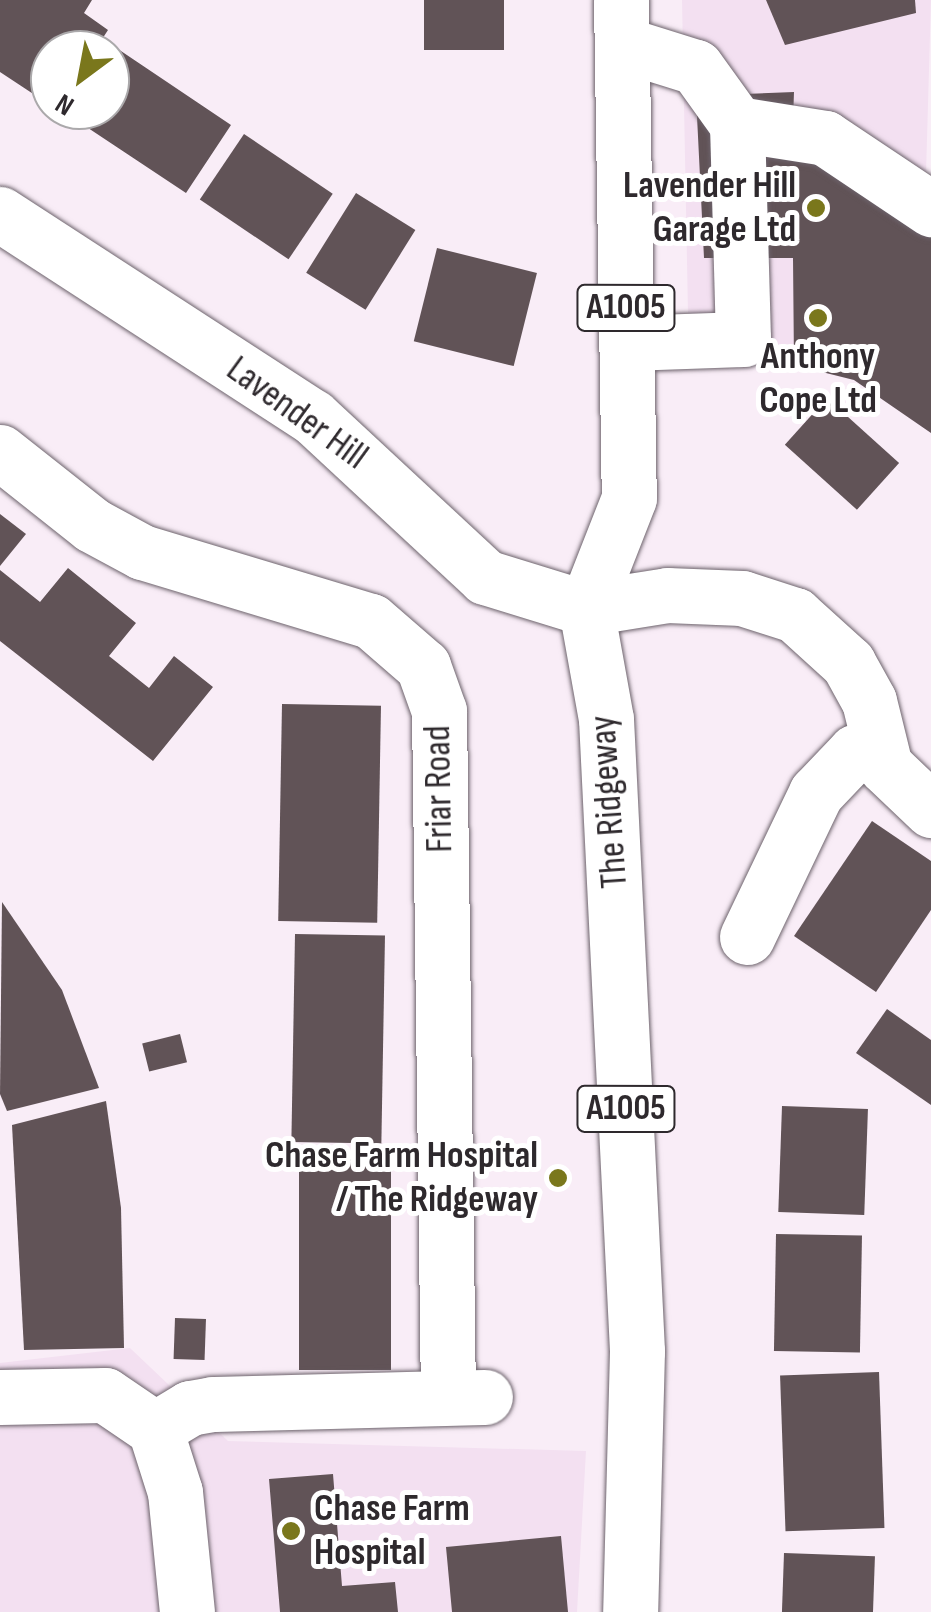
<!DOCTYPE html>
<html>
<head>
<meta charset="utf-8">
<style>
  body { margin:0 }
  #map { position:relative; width:931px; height:1612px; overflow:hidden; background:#f9edf7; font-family:"Sofia Sans Condensed",sans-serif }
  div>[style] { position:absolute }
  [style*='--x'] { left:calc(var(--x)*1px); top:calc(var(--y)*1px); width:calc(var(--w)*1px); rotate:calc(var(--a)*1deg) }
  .built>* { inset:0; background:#f3e0f1 }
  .building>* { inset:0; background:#615357; transform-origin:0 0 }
  .roads { filter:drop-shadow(0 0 2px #6d636c) drop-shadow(0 0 2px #6d636c) }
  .minor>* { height:55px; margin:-27.5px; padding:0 27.5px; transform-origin:27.5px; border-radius:27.5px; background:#fff }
  .major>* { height:55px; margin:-27.5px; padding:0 27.5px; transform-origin:27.5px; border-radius:27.5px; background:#fff }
  .dots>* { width:28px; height:28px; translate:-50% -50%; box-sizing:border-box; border:5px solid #fff; border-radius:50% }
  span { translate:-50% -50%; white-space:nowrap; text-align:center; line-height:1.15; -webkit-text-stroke:10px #fff; paint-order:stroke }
  .shield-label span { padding:2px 8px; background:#fff; border:2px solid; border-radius:8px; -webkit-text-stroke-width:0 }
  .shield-label { font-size:35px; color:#2e292d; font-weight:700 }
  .poi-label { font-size:38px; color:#2e292d; font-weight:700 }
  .right { translate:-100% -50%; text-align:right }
  .left { translate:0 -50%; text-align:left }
  .street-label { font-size:38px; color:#2e292d }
  .north { position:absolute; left:30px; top:30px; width:100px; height:100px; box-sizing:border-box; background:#fff; border:2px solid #aba9ab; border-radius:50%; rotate:212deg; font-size:28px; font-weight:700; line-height:40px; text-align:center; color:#2e292d }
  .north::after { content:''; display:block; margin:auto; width:35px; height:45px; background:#7a771c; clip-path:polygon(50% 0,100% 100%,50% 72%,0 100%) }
</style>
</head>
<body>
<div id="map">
  <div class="built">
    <i style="clip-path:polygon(682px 0,931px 0,926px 174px,931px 433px,854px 380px,794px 365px,689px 366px)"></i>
    <i style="clip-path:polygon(130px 1348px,228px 1441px,586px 1451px,577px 1612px,0 1612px,0 1363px)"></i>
  </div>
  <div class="building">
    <i style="clip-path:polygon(0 0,92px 0,84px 13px,108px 30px,95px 50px,50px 50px,50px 105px,0 72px)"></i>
    <i style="left:424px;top:0;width:80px;height:50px"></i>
    <i style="clip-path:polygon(766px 0,915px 0,916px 13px,785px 45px)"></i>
    <i style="clip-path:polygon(112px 45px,231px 125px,186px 193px,67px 114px,110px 110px)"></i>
    <i style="clip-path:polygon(794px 92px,792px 149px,931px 221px,931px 433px,854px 380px,794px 365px,793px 258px,704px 258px,696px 96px)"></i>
    <i style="left:244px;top:134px;width:107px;height:79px;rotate:34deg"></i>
    <i style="left:356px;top:193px;width:70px;height:94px;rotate:32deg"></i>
    <i style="left:437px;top:248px;width:103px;height:96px;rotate:14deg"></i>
    <i style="left:827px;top:398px;width:97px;height:63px;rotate:42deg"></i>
    <i style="clip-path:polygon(0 514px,26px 534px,0 566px)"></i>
    <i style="clip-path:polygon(68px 568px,136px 623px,109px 656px,149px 688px,174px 656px,213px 687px,153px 761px,0 641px,0 570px,40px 602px)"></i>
    <i style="left:282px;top:704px;width:99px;height:217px;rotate:1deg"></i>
    <i style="clip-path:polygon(872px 821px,931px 861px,931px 910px,876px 992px,794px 936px)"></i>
    <i style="clip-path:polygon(2px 902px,62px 990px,99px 1088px,7px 1111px,0 1094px)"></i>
    <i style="left:295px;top:934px;width:90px;height:208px;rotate:1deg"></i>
    <i style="clip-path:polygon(887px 1009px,931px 1040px,931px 1105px,856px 1053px)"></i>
    <i style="left:180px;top:1034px;width:29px;height:39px;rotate:76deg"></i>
    <i style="clip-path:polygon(106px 1101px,121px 1208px,124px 1348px,24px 1350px,12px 1125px)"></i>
    <i style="left:782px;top:1106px;width:86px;height:106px;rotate:2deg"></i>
    <i style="left:299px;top:1155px;width:92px;height:215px"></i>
    <i style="left:776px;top:1234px;width:86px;height:117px;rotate:1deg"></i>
    <i style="left:175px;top:1318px;width:31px;height:41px;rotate:2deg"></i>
    <i style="left:879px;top:1372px;width:156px;height:99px;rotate:88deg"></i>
    <i style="clip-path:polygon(333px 1474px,342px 1586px,395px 1582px,398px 1612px,280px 1612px,269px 1479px)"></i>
    <i style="clip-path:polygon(561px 1536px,568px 1612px,452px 1612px,446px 1547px)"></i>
    <i style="left:784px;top:1553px;width:91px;height:59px;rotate:2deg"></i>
  </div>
  <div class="roads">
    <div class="minor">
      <i style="--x:622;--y:44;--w:77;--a:17.3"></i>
      <i style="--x:696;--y:67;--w:70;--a:54.3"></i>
      <i style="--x:737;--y:124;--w:215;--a:88.4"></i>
      <i style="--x:743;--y:339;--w:116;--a:178"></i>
      <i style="--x:737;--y:124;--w:89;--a:9"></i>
      <i style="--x:825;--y:138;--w:128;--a:33.8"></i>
      <i style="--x:0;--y:214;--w:373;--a:33"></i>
      <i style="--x:313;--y:417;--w:235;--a:42.9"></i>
      <i style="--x:485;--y:577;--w:106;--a:17.1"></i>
      <i style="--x:586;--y:608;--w:82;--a:-9.1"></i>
      <i style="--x:667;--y:595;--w:75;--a:2.3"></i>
      <i style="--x:742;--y:598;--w:56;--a:17.8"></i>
      <i style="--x:795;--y:615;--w:72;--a:42.2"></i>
      <i style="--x:848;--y:663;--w:43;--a:61.1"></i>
      <i style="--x:869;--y:701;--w:67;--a:76.2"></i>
      <i style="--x:885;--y:766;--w:64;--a:43.7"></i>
      <i style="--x:0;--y:452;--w:117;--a:38.4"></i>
      <i style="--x:92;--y:525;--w:57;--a:28.4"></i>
      <i style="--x:142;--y:552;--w:239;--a:16.8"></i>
      <i style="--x:371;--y:621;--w:69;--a:40.9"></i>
      <i style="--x:423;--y:666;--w:48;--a:70.4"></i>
      <i style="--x:439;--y:711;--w:686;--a:89.25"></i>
      <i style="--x:747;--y:937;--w:160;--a:-64.4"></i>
      <i style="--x:816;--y:793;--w:57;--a:-46.4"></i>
      <i style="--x:855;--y:752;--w:25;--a:-11"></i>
      <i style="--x:0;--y:1397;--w:105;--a:-1.1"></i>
      <i style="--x:105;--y:1395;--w:60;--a:34.2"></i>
      <i style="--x:155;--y:1429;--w:66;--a:72.4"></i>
      <i style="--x:175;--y:1492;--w:121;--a:84.3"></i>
      <i style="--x:155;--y:1429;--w:41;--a:-31"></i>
      <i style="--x:190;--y:1408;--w:23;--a:-10"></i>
      <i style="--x:213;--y:1404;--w:272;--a:-1.5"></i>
    </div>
    <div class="major">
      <i style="--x:621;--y:0;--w:498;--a:89.1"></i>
      <i style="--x:629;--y:498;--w:118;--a:111.4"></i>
      <i style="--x:586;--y:608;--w:113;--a:79.8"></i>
      <i style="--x:606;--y:719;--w:633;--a:87.19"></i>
      <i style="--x:637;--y:1351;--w:261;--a:91.5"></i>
    </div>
  </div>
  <div class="dots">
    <i style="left:816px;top:208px;background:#7a771c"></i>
    <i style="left:818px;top:318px;background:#7a771c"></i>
    <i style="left:558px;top:1178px;background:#7a771c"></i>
    <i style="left:291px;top:1531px;background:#7a771c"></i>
  </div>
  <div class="shield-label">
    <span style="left:626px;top:308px">A1005</span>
    <span style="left:626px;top:1109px">A1005</span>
  </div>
  <div class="poi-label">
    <span class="right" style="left:796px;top:208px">Lavender Hill<br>Garage Ltd</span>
    <span style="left:818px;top:379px">Anthony<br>Cope Ltd</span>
    <span class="right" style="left:538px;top:1178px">Chase Farm Hospital<br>/ The Ridgeway</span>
    <span class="left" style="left:314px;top:1531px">Chase Farm<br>Hospital</span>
  </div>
  <div class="street-label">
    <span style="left:297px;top:413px;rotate:36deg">Lavender Hill</span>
    <span style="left:439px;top:789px;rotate:-91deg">Friar Road</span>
    <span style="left:609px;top:802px;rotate:-94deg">The Ridgeway</span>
  </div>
  <div class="north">N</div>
</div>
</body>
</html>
